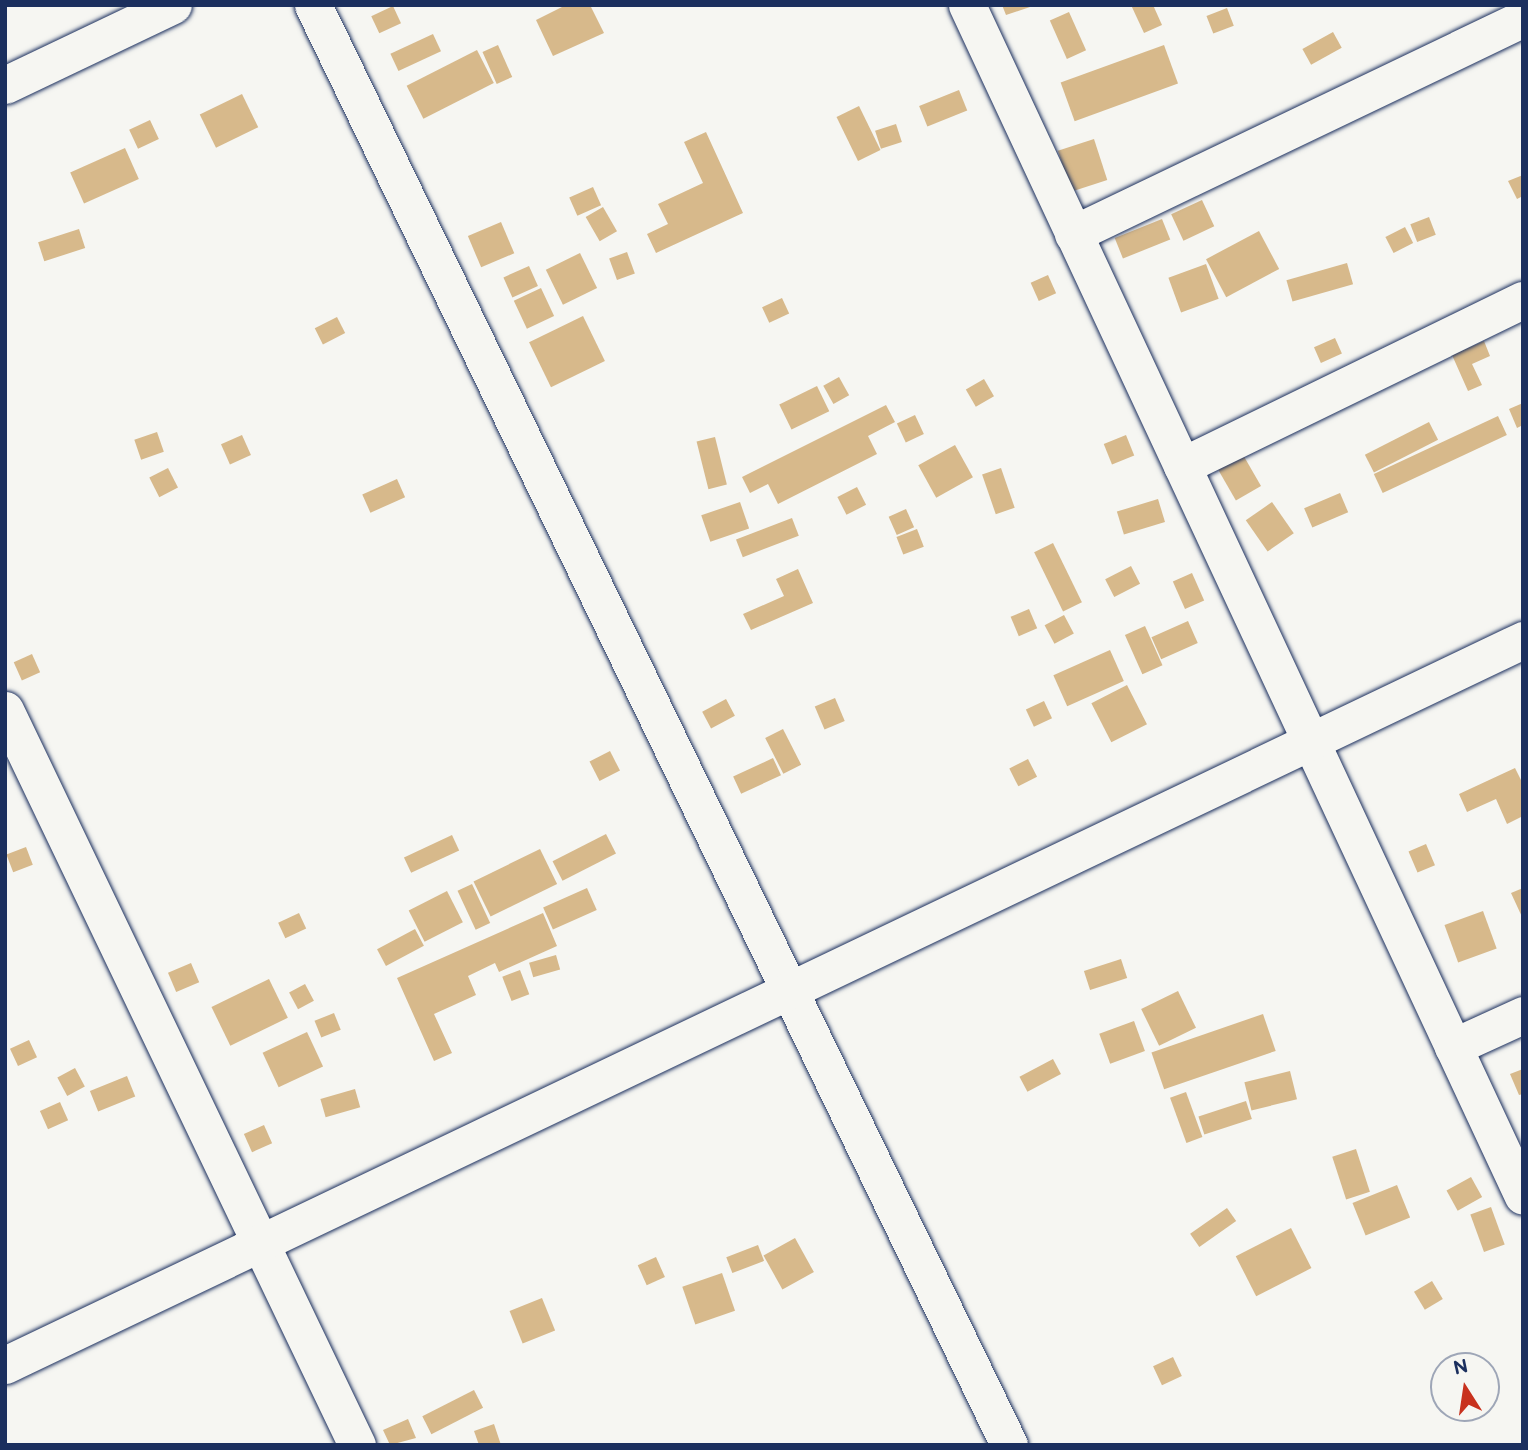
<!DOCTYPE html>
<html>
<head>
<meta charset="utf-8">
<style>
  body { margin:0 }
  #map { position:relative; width:1528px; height:1450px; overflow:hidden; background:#f6f6f2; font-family:"Balsamiq Sans",sans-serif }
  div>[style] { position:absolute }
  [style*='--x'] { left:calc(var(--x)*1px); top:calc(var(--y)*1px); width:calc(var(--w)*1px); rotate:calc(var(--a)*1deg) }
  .building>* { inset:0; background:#d7b98b; transform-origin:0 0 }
  .roads { filter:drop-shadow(0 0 2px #1b2f5e) drop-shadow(0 0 2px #1b2f5e) }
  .minor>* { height:37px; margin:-18.5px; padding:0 18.5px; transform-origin:18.5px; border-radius:18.5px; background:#f6f6f2 }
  span { translate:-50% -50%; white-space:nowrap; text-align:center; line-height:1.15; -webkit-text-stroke:6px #f6f6f2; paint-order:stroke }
  .frame { position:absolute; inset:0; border:7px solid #1b2f5e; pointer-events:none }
  .north { position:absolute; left:1430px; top:1352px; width:70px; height:70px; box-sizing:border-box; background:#f6f6f2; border:2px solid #9ea6b7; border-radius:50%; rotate:348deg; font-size:19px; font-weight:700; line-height:28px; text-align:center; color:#1b2f5e }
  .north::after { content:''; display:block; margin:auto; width:24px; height:32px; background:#c8321e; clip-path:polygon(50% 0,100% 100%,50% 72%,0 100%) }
</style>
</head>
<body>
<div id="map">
  <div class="building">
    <i style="clip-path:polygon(566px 5px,590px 5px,604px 33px,553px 56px,536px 20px)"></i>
    <i style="clip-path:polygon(1002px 5px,1033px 5px,1033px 6px,1006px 15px)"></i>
    <i style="clip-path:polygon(1131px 5px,1153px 5px,1162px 25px,1144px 33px)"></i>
    <i style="left:393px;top:6px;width:19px;height:24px;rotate:65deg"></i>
    <i style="left:1227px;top:8px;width:19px;height:22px;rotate:69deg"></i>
    <i style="left:1069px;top:12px;width:42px;height:21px;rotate:66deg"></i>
    <i style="left:1333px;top:32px;width:18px;height:35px;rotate:61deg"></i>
    <i style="left:433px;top:34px;width:19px;height:47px;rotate:65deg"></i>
    <i style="left:498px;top:45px;width:35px;height:17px;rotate:66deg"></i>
    <i style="left:1164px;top:45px;width:41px;height:110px;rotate:70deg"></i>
    <i style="left:477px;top:50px;width:37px;height:79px;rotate:63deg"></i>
    <i style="left:959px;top:90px;width:22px;height:43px;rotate:68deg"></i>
    <i style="left:242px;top:94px;width:37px;height:47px;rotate:64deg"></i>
    <i style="left:859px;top:106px;width:49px;height:25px;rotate:64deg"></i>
    <i style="left:150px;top:120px;width:21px;height:23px;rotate:65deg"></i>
    <i style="left:896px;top:124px;width:19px;height:22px;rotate:72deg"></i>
    <i style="clip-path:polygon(706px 132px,743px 213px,656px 253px,647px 234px,668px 224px,658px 204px,703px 183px,684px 142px)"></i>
    <i style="left:1094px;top:139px;width:43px;height:38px;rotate:72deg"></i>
    <i style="left:125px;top:148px;width:34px;height:60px;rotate:66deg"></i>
    <i style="clip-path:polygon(1523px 175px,1523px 196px,1517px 199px,1508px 181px)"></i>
    <i style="left:593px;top:187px;width:20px;height:26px;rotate:66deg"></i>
    <i style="left:1202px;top:200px;width:29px;height:34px;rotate:65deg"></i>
    <i style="left:603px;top:207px;width:28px;height:20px;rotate:60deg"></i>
    <i style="left:1429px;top:217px;width:19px;height:20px;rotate:69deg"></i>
    <i style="left:1162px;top:219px;width:22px;height:51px;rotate:68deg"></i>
    <i style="left:501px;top:222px;width:34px;height:36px;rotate:67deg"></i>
    <i style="left:1405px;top:227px;width:18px;height:22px;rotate:63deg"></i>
    <i style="left:79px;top:229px;width:20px;height:43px;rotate:72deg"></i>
    <i style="left:1259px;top:231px;width:43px;height:60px;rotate:62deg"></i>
    <i style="left:627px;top:252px;width:23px;height:19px;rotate:70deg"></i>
    <i style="left:580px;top:253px;width:39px;height:38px;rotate:64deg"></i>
    <i style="left:1347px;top:263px;width:22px;height:63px;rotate:74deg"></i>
    <i style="left:1206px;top:264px;width:37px;height:40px;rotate:70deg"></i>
    <i style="left:529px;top:266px;width:22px;height:28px;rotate:66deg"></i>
    <i style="left:1048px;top:275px;width:20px;height:19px;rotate:66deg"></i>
    <i style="left:541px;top:288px;width:31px;height:30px;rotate:65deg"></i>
    <i style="left:782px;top:298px;width:17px;height:22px;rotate:65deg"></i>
    <i style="left:583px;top:316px;width:50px;height:60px;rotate:64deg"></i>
    <i style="left:337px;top:317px;width:18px;height:25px;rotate:63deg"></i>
    <i style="left:1335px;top:338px;width:17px;height:23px;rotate:66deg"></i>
    <i style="clip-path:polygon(1484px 341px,1490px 356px,1472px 364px,1482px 385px,1468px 391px,1452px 355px)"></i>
    <i style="left:839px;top:377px;width:21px;height:18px;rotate:61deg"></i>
    <i style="left:984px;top:379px;width:20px;height:21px;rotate:60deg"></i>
    <i style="left:817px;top:386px;width:28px;height:42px;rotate:64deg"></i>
    <i style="clip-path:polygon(1523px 403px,1523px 425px,1517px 428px,1509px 409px)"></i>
    <i style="clip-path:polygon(886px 405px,895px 422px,868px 436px,877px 454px,778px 504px,768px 484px,750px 493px,742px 477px)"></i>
    <i style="left:915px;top:415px;width:21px;height:20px;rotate:65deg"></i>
    <i style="left:1498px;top:416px;width:21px;height:137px;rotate:65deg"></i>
    <i style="left:1429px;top:422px;width:20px;height:72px;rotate:63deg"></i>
    <i style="left:157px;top:432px;width:21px;height:24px;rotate:71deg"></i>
    <i style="left:242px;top:435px;width:22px;height:23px;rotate:66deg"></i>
    <i style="left:1126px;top:435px;width:22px;height:24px;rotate:68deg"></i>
    <i style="left:715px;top:437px;width:49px;height:19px;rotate:76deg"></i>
    <i style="left:955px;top:445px;width:37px;height:42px;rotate:61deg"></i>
    <i style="left:1242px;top:453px;width:38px;height:29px;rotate:60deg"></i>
    <i style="left:168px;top:468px;width:22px;height:21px;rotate:63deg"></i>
    <i style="left:1001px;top:468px;width:42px;height:20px;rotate:71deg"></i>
    <i style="left:397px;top:479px;width:20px;height:38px;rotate:66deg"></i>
    <i style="left:857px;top:487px;width:20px;height:22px;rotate:63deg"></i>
    <i style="left:1340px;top:493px;width:21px;height:39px;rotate:67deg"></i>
    <i style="left:1158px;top:499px;width:24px;height:43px;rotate:73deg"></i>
    <i style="left:740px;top:502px;width:28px;height:41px;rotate:71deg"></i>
    <i style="left:1272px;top:502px;width:38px;height:32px;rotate:55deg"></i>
    <i style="left:906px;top:509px;width:20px;height:19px;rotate:66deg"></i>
    <i style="left:792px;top:518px;width:19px;height:60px;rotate:69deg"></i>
    <i style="left:917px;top:529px;width:19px;height:22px;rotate:69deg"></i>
    <i style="left:1053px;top:543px;width:66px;height:21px;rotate:64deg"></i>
    <i style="left:1131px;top:566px;width:20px;height:29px;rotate:63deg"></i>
    <i style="clip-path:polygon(798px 569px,813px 603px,751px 630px,743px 614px,784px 596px,776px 579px)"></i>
    <i style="left:1192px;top:573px;width:30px;height:21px;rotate:66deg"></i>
    <i style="left:1029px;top:609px;width:21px;height:20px;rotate:67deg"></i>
    <i style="left:1064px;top:615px;width:21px;height:22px;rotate:62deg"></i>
    <i style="left:1188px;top:621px;width:24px;height:40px;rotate:66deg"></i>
    <i style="left:1145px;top:626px;width:43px;height:22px;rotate:66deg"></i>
    <i style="left:1110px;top:650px;width:34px;height:62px;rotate:66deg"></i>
    <i style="left:32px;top:654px;width:20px;height:20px;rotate:66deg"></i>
    <i style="left:1127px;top:685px;width:44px;height:40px;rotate:63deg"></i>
    <i style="left:835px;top:698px;width:25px;height:22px;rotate:67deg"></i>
    <i style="left:726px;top:699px;width:19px;height:27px;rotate:62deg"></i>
    <i style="left:1044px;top:701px;width:19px;height:20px;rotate:65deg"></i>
    <i style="left:783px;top:729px;width:40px;height:20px;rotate:63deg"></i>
    <i style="left:610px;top:751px;width:22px;height:23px;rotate:63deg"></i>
    <i style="left:773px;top:758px;width:19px;height:44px;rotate:65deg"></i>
    <i style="left:1028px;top:759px;width:20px;height:21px;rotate:63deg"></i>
    <i style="clip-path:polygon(1515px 768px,1523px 784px,1523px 816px,1507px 824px,1496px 799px,1467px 812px,1459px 794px)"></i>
    <i style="left:606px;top:834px;width:22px;height:60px;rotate:63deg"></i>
    <i style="left:452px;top:835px;width:17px;height:53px;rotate:65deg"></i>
    <i style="left:1426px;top:844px;width:23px;height:19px;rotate:67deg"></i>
    <i style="left:26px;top:847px;width:19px;height:21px;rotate:69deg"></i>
    <i style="left:540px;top:849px;width:39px;height:74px;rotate:64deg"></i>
    <i style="left:472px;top:884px;width:43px;height:16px;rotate:65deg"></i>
    <i style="left:587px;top:888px;width:24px;height:48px;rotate:66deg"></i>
    <i style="clip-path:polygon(1523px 888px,1523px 919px,1511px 893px)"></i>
    <i style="left:447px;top:891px;width:35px;height:43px;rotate:63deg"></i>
    <i style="left:1483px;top:911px;width:40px;height:41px;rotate:70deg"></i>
    <i style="left:299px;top:913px;width:17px;height:23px;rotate:65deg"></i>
    <i style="clip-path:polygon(543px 913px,557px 946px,499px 972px,495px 963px,468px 976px,476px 995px,434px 1014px,452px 1053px,434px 1061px,397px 978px)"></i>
    <i style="left:415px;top:929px;width:19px;height:43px;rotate:62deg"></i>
    <i style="left:556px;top:955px;width:15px;height:28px;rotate:74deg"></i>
    <i style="left:1121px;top:959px;width:20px;height:39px;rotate:72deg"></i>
    <i style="left:191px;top:963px;width:21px;height:25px;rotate:67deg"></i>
    <i style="left:520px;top:970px;width:26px;height:19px;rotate:69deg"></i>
    <i style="left:269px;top:979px;width:43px;height:64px;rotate:64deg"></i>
    <i style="left:305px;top:984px;width:19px;height:18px;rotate:62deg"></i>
    <i style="left:1178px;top:991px;width:41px;height:41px;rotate:64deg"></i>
    <i style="left:334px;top:1013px;width:18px;height:21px;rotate:68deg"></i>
    <i style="left:1263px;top:1014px;width:39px;height:118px;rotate:71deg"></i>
    <i style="left:1134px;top:1021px;width:32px;height:37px;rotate:70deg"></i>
    <i style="left:307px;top:1032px;width:38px;height:49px;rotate:65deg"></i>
    <i style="left:29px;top:1040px;width:19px;height:21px;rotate:65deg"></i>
    <i style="left:1053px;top:1059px;width:17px;height:38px;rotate:62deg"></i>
    <i style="left:75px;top:1068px;width:21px;height:20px;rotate:62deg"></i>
    <i style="clip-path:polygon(1523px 1069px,1523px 1094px,1519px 1095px,1510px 1074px)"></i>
    <i style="left:1290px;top:1071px;width:29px;height:47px;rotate:76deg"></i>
    <i style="left:127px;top:1076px;width:22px;height:40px;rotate:68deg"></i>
    <i style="left:355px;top:1089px;width:19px;height:36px;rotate:74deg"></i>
    <i style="left:1186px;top:1092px;width:48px;height:17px;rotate:70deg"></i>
    <i style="left:1246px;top:1101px;width:19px;height:50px;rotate:72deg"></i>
    <i style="left:60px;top:1102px;width:20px;height:22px;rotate:66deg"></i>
    <i style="left:264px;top:1125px;width:20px;height:22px;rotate:66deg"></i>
    <i style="left:1356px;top:1149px;width:45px;height:25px;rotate:72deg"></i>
    <i style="left:1471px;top:1177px;width:23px;height:28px;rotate:61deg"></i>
    <i style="left:1397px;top:1185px;width:35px;height:48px;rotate:68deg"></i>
    <i style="left:1491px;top:1207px;width:40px;height:22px;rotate:70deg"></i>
    <i style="left:1227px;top:1208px;width:16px;height:45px;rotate:55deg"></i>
    <i style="left:1291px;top:1228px;width:45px;height:62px;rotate:63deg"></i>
    <i style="left:795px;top:1238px;width:39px;height:36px;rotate:61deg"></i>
    <i style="left:758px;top:1245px;width:17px;height:34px;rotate:69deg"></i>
    <i style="left:656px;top:1257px;width:22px;height:20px;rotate:66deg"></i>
    <i style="left:722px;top:1273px;width:40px;height:42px;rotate:71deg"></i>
    <i style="left:1432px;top:1281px;width:21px;height:21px;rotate:59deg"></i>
    <i style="left:542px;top:1298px;width:35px;height:35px;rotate:68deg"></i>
    <i style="left:1173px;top:1357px;width:21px;height:22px;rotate:65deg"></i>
    <i style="left:474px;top:1390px;width:20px;height:58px;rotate:63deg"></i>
    <i style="clip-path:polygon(408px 1419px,416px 1438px,390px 1445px,383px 1430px)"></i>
    <i style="clip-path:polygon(494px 1424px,501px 1445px,479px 1445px,474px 1431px)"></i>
  </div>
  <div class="roads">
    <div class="minor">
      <i style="--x:313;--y:5;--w:1599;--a:64.2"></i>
      <i style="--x:967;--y:5;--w:1314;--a:64.98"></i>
      <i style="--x:5;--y:85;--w:186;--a:-25.5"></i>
      <i style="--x:1073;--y:234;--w:499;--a:-25.6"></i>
      <i style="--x:1182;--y:466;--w:379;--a:-26"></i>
      <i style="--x:5;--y:710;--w:815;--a:64.41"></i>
      <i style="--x:1453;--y:1047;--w:77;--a:-24.6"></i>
      <i style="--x:5;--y:1365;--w:1682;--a:-25.53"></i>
    </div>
  </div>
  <div class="frame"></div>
  <div class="north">N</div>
</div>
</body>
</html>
